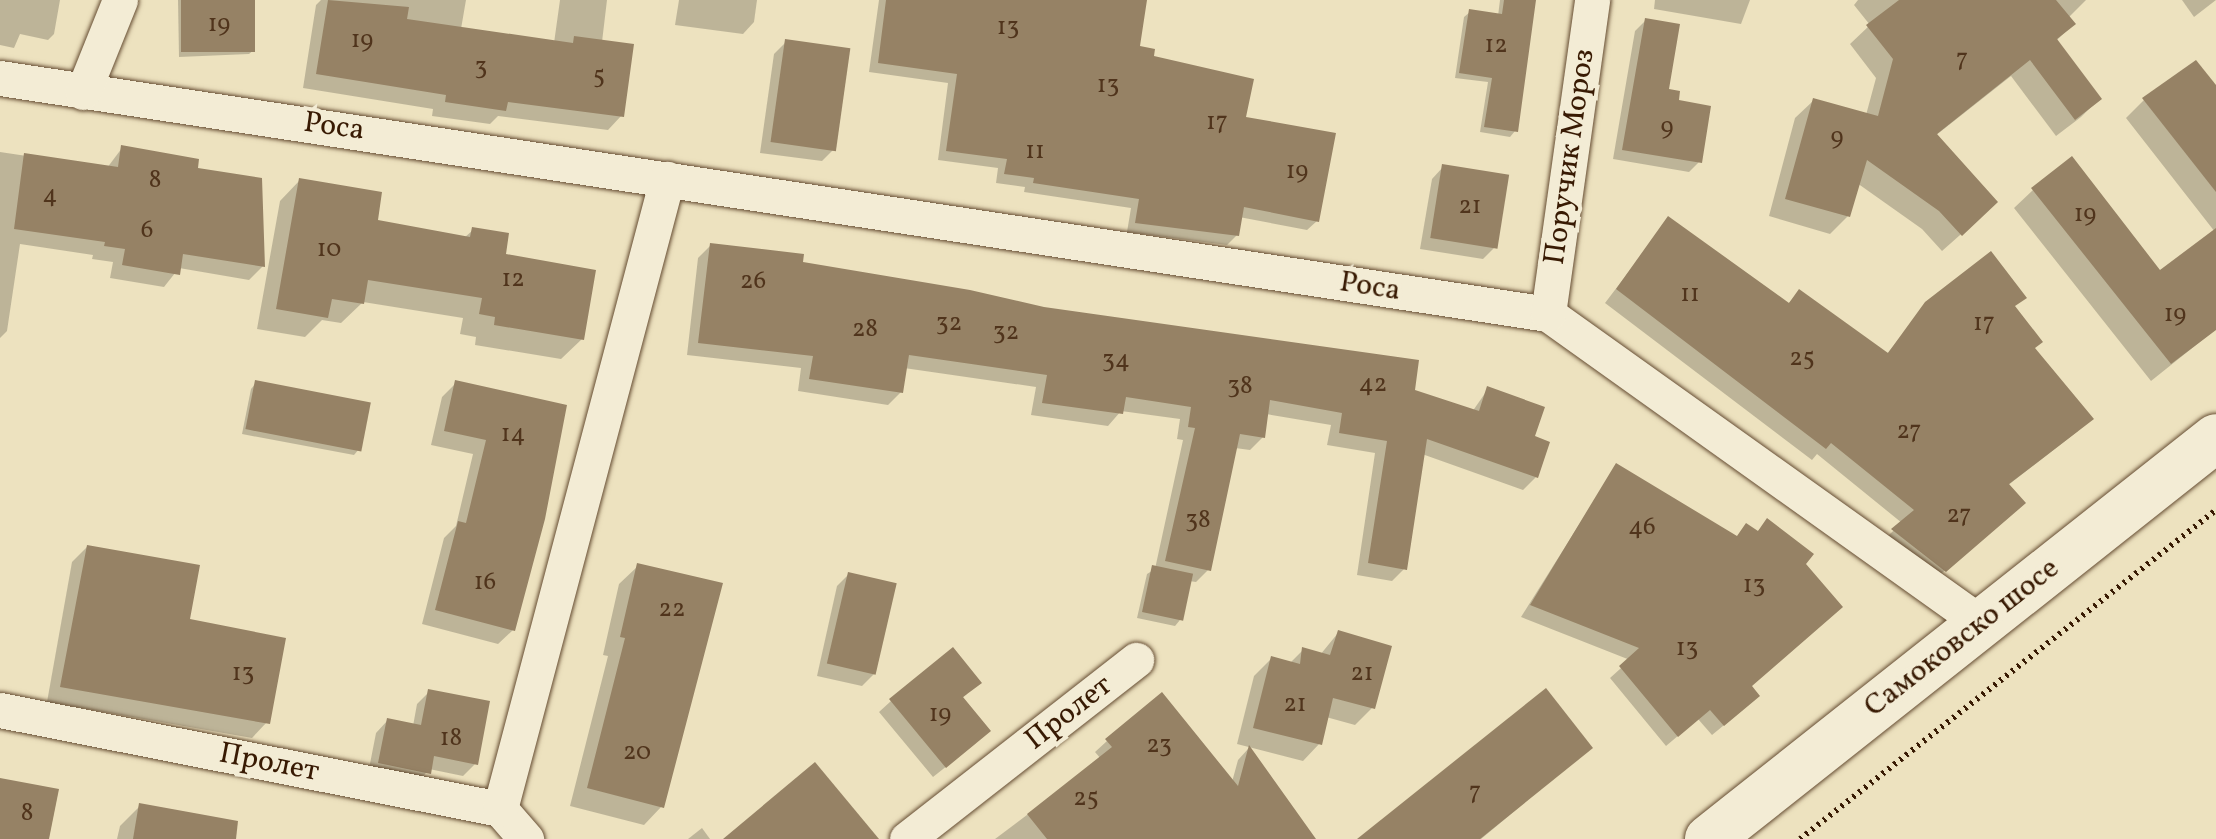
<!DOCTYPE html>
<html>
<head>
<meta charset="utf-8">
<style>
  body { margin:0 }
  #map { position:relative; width:2216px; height:839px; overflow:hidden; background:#ede2bf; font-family:Vollkorn,serif }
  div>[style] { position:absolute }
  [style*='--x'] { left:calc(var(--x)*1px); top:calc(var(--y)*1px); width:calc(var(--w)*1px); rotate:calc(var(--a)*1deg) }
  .shadow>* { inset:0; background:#0003 }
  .building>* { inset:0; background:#968265; transform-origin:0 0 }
  .path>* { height:6px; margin-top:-3px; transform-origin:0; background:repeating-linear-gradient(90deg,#381a03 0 2.5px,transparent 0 7.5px) }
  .roads { filter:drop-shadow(0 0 2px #654c32) drop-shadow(0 0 2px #654c32) }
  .street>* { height:35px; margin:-17.5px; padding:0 17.5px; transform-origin:17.5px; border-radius:17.5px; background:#f3ecd5 }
  .secondary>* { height:48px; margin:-24px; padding:0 24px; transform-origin:24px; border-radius:24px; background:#f3ecd5 }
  span { translate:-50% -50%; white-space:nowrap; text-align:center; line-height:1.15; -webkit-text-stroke:8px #f3ecd5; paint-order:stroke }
  .number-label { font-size:25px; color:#50341c }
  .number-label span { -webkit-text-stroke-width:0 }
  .street-label { font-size:30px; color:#381a03 }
</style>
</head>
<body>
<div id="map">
  <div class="shadow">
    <i style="clip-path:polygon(0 0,60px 0,54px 34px,48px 40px,20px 34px,14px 48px,0 45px)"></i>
    <i style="clip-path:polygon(253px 0,255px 49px,249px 54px,179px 57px,178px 0)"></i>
    <i style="clip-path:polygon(321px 0,466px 0,461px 29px,554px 43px,560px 0,607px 0,602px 42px,622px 115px,608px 130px,498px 116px,490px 124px,432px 116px,433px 109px,303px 88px,316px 5px)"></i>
    <i style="clip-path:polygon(679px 0,757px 0,754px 22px,743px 34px,675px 25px)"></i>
    <i style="clip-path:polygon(879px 0,1145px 0,1137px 48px,1243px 119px,1317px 221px,1307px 230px,1239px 217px,1237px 235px,1227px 245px,1127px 232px,1131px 208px,1024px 192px,1025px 187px,996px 183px,998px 168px,938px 160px,948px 83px,869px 72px)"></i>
    <i style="clip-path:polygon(1500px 0,1533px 0,1515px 131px,1510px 137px,1480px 132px,1488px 82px,1455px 78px,1464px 17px,1470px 12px,1498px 16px)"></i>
    <i style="clip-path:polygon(1655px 0,1750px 0,1741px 24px,1654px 9px)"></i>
    <i style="clip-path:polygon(1858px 0,2086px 0,2068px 18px,2073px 24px,2055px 42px,2099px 99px,2081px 117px,2056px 136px,2011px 76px,1935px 136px,1977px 220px,1942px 251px,1922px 229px,1857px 183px,1848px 216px,1830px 234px,1769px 216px,1795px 118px,1813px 101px,1866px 115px,1876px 78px,1850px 44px,1870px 25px,1854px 5px)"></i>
    <i style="clip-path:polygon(2182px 0,2216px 0,2194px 17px)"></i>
    <i style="clip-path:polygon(1645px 21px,1666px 92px,1676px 102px,1699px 162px,1689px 172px,1613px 159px,1635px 31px)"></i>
    <i style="clip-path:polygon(786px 42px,834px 149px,822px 161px,760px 153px,774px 54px)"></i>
    <i style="clip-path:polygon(2216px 88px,2216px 329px,2151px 381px,2014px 208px,2033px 190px,2160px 274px,2215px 232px,2126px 118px,2144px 100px)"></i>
    <i style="clip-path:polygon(122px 148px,195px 170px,263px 266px,249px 280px,179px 268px,164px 287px,110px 278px,113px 262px,92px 259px,93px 255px,20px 244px,7px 331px,0 338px,0 152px,107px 168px)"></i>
    <i style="clip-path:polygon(1443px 167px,1495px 247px,1483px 259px,1420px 249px,1432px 179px)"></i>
    <i style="clip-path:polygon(300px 180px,375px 222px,464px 238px,473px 230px,582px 339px,561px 359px,475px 345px,476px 337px,460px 334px,463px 318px,363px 302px,341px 323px,322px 320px,305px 337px,257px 329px,280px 201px)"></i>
    <i style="clip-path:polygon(1669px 219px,1787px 305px,1799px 292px,1886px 355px,1927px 304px,2013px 308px,2078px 431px,2007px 486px,2010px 516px,1931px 582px,1880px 543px,1902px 523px,1817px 454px,1812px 460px,1605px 303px)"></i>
    <i style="clip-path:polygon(711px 245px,1412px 392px,1472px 412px,1488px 389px,1532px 438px,1536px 477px,1523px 490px,1422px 454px,1405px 568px,1392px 581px,1357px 575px,1375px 453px,1327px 445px,1331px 425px,1266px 414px,1263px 437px,1250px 450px,1235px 448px,1209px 569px,1196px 582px,1189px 581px,1180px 620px,1175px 626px,1137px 618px,1147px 574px,1155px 569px,1183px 440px,1177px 439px,1180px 419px,1121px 411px,1108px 426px,1031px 415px,1036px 387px,904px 368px,901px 392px,888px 405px,798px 391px,801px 368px,687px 355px,698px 258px)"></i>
    <i style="clip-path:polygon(256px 383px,359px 449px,354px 455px,242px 434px,251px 389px)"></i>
    <i style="clip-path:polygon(456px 383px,542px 518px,513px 630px,498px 644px,422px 624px,444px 538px,456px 526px,473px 454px,431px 445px,442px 397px)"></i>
    <i style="clip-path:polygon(1616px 466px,1735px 538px,1756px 533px,1767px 522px,1746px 707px,1712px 735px,1698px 719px,1666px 746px,1610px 678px,1630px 660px,1521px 617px)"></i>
    <i style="clip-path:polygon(87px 547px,187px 621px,267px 722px,252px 738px,47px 702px,72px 562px)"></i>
    <i style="clip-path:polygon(638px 566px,662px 806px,644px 825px,570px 806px,608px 656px,603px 655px,619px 584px)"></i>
    <i style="clip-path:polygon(849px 574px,874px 674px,862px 686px,817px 676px,837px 586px)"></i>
    <i style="clip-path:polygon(1338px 633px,1372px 708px,1355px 725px,1326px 717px,1320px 743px,1303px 761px,1237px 744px,1254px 676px,1271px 659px,1289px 664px,1303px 650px,1320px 655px)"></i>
    <i style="clip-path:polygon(429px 692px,475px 764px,463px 776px,429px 769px,417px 784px,368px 774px,376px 733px,387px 721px,413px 726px,417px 704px)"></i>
    <i style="clip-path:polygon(967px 694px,961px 699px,976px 743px,933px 777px,879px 712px,891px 701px)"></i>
    <i style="clip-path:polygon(1107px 741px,1232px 782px,1238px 760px,1248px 749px,1259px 839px,995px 839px,1101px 759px,1095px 752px)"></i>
    <i style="clip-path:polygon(1590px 748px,1481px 839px,1361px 839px)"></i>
    <i style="clip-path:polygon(140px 806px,208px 839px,117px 839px,120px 826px)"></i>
    <i style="clip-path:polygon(702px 828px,710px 839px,688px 839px)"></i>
  </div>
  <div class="building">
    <i style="left:181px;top:0;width:74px;height:52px"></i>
    <i style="clip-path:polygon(328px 0,409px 7px,407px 19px,573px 43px,574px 36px,634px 44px,624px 117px,508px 102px,506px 111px,445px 102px,446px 95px,316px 74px)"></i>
    <i style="clip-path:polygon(886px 0,1147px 0,1140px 46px,1155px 49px,1154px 56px,1254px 79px,1246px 117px,1336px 133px,1319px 222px,1244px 207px,1239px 236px,1135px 223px,1139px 199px,1033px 183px,1034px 178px,1004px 174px,1007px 159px,946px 151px,957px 74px,878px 63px)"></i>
    <i style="clip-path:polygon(1504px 0,1536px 0,1518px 132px,1484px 127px,1492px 78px,1459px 73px,1469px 9px,1502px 14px)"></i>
    <i style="clip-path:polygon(1899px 0,2056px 0,2076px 24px,2057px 39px,2102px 99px,2075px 120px,2030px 60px,1937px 134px,1998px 202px,1962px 236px,1939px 211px,1867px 160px,1850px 217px,1785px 199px,1813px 98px,1878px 116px,1893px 59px,1866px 25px)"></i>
    <i style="clip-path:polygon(1645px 18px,1680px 24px,1669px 89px,1680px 91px,1679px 100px,1711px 106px,1702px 163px,1622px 150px)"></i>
    <i style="left:785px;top:39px;width:66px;height:104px;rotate:8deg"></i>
    <i style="clip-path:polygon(2196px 60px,2216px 85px,2216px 192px,2142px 98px)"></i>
    <i style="clip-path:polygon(121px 145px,199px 159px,198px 168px,262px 178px,265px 267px,183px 254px,180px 275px,122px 265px,125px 249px,104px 246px,105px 242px,14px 229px,24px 153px,118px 167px)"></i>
    <i style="clip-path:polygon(2072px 156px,2160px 270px,2216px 228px,2216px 330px,2171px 364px,2031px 188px)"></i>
    <i style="left:1442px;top:164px;width:68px;height:75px;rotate:9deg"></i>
    <i style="clip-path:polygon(299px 178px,382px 192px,378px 220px,470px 237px,472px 227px,509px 233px,506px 254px,596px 270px,584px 340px,494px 325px,495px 317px,479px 314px,482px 298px,368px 280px,364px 304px,332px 299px,328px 318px,276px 309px)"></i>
    <i style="clip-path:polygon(1668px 216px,1789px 303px,1799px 289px,1888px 353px,1925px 302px,1991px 251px,2027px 298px,2015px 306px,2043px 342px,2035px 348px,2094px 419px,2009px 484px,2026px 503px,1946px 572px,1891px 529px,1914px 510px,1831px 443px,1826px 449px,1616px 289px)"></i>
    <i style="clip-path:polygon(710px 243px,804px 254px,803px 262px,970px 290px,1044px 307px,1419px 360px,1415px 390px,1479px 411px,1487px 386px,1545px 407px,1535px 436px,1550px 442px,1538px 478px,1427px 439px,1407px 570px,1368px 563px,1387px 441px,1339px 433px,1342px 413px,1270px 400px,1265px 438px,1240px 434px,1211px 571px,1165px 561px,1195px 428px,1188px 427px,1191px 407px,1126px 397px,1123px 414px,1042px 403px,1047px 375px,909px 355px,903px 393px,809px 379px,813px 356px,698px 343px)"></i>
    <i style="left:255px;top:380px;width:118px;height:50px;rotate:11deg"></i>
    <i style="clip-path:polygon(455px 380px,567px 405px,545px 519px,515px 631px,435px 610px,458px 521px,466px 523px,486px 440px,444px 431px)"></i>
    <i style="clip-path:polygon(1616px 463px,1737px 536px,1746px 523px,1758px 531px,1767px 518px,1814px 554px,1806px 564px,1843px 607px,1752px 686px,1760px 696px,1724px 726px,1710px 710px,1678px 737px,1619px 666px,1639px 648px,1530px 605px)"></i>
    <i style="clip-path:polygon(87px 545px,200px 565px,190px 619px,286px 638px,270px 724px,60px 687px)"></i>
    <i style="clip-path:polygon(637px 563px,723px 583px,664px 808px,587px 788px,625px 638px,620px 637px)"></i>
    <i style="left:1152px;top:565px;width:42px;height:48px;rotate:12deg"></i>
    <i style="left:848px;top:572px;width:50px;height:94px;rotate:13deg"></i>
    <i style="clip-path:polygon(1338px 630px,1392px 646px,1375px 709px,1333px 698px,1322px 745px,1253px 728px,1271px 656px,1300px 664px,1302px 647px,1330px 655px)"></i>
    <i style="clip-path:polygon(953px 647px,982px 683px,963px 697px,991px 731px,946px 768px,889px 699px)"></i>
    <i style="clip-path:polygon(1546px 688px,1593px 748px,1480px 839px,1357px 839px)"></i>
    <i style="clip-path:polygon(428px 689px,490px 701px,478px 765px,434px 756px,431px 774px,378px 763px,387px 718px,421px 725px)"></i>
    <i style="clip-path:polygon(1162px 692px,1238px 786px,1249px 745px,1316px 839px,1047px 839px,1027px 814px,1112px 747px,1105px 739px)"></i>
    <i style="clip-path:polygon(815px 762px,879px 839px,723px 839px)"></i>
    <i style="clip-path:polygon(0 778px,59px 789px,49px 839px,0 839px)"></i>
    <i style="clip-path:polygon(139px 803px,238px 821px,236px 839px,133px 839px)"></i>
  </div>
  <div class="path">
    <i style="--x:1800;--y:839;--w:530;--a:-38.34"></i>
  </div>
  <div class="roads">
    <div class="street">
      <i style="--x:0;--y:78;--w:1566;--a:8.67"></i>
      <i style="--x:1548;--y:314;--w:532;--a:35.51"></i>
      <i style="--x:83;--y:92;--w:99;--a:-68.1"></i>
      <i style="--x:1548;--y:314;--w:317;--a:-82"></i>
      <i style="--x:0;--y:710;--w:510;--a:11.2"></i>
      <i style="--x:500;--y:809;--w:40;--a:49"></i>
      <i style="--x:500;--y:809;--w:652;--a:-75.15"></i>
      <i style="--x:907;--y:839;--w:291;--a:-38"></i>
    </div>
    <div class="secondary">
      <i style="--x:1709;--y:839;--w:646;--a:-38.34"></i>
    </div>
  </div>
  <div class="number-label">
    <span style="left:219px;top:25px">19</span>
    <span style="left:1008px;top:28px">13</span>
    <span style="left:362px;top:41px">19</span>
    <span style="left:1496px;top:46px">12</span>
    <span style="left:1962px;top:60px">7</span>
    <span style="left:481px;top:68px">3</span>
    <span style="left:599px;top:77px">5</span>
    <span style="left:1108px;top:86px">13</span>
    <span style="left:1217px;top:123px">17</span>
    <span style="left:1667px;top:128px">9</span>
    <span style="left:1837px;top:138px">9</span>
    <span style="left:1035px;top:152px">11</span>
    <span style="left:1297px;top:172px">19</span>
    <span style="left:155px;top:181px">8</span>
    <span style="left:50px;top:196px">4</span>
    <span style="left:1470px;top:207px">21</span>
    <span style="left:2085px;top:215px">19</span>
    <span style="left:147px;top:231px">6</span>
    <span style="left:329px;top:250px">10</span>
    <span style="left:513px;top:280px">12</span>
    <span style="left:753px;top:282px">26</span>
    <span style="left:1690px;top:295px">11</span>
    <span style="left:2175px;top:315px">19</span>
    <span style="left:949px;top:324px">32</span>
    <span style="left:1984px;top:324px">17</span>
    <span style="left:865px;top:330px">28</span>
    <span style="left:1006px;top:333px">32</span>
    <span style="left:1802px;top:359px">25</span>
    <span style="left:1116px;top:361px">34</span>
    <span style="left:1373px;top:385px">42</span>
    <span style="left:1240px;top:387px">38</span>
    <span style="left:1909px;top:432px">27</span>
    <span style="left:513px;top:435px">14</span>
    <span style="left:1959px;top:516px">27</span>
    <span style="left:1198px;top:521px">38</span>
    <span style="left:1642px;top:528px">46</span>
    <span style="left:485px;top:583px">16</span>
    <span style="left:1754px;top:586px">13</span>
    <span style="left:672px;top:610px">22</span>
    <span style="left:1687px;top:649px">13</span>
    <span style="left:243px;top:674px">13</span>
    <span style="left:1362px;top:674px">21</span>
    <span style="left:1295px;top:705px">21</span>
    <span style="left:940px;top:715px">19</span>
    <span style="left:451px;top:739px">18</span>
    <span style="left:1159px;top:746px">23</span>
    <span style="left:637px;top:753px">20</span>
    <span style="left:1475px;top:793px">7</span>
    <span style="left:1086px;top:799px">25</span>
    <span style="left:27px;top:814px">8</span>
  </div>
  <div class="street-label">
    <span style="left:334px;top:127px;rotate:8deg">Роса</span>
    <span style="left:1570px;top:157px;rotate:-82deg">Поручик Мороз</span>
    <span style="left:1370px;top:287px;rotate:9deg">Роса</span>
    <span style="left:1962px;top:638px;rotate:-38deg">Самоковско шосе</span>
    <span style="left:1069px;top:713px;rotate:-38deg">Пролет</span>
    <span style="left:269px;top:763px;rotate:11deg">Пролет</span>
  </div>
</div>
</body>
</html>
